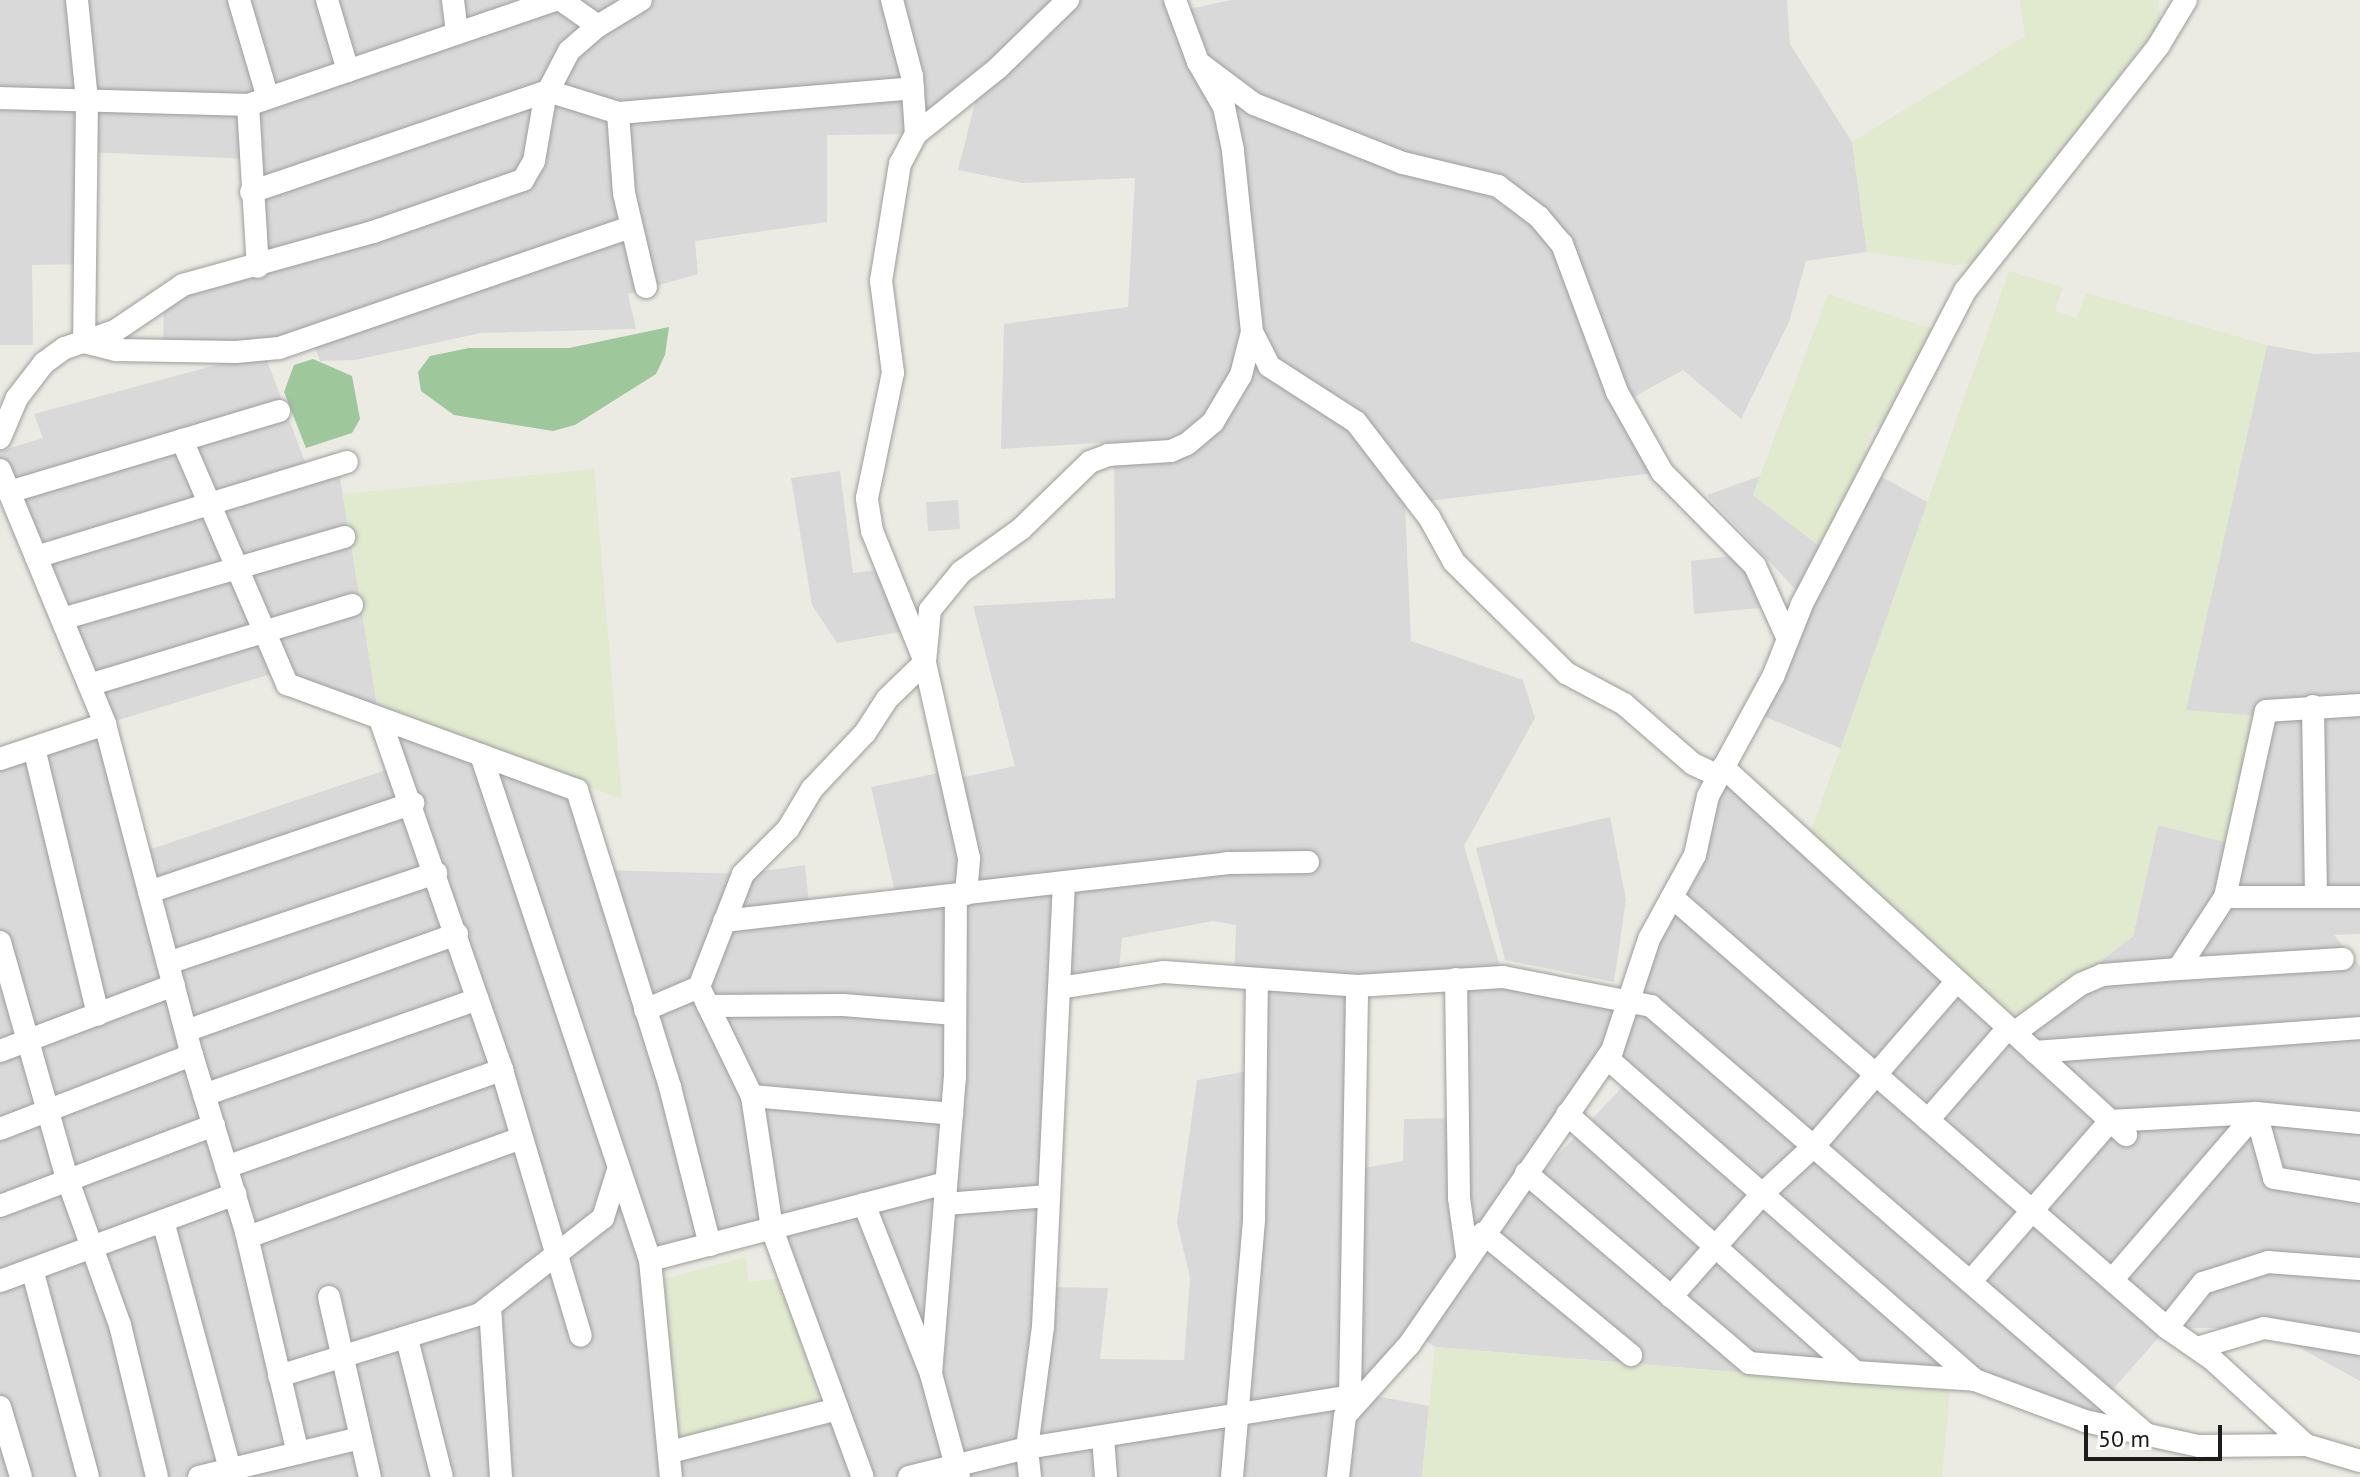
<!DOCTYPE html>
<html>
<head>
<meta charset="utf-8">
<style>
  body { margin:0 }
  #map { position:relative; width:2360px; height:1477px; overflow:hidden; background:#ecebe3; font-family:"PT Sans",sans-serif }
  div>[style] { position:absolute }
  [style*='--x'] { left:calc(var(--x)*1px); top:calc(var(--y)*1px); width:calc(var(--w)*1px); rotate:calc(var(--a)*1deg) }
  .residential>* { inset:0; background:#dad9d9; transform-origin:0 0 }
  .farmland>* { inset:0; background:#e1e9cf }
  .forest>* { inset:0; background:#9ec79c }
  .roads { filter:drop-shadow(0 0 2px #9d9d9d) drop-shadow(0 0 2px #9d9d9d) }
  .street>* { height:22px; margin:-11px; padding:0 11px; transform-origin:11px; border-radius:11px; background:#fff }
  span { translate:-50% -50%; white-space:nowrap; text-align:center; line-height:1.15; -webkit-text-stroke:7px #fff; paint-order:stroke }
  .scale { position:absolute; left:2084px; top:1425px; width:138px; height:36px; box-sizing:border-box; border:4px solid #1c1c1c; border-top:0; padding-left:10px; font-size:24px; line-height:28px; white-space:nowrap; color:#1c1c1c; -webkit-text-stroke:6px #fff; paint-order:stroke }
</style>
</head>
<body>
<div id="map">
  <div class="residential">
    <i style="clip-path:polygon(evenodd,0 0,1175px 0,1180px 11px,1231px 0,1787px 0,1790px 44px,1852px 142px,1867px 252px,1806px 261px,1789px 322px,1741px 419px,1683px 370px,1623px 403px,1662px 472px,1405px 504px,1411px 641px,1523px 680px,1535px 718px,1464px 846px,1503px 976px,1624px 1001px,1719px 776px,2008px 1028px,2077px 979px,2133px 936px,2158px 825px,2229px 843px,2185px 710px,2267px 345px,2315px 354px,2360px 352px,2360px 934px,2334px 935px,2360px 966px,2360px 1381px,2264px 1328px,2167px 1328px,2085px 1421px,1975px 1380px,1748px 1373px,1435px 1347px,1416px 1334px,1365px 1394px,1429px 1406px,1422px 1477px,0 1477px,0 759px,104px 724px,0 470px,0 451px,43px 438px,34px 414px,264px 352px,309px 473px,338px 465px,378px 711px,281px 671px,105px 724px,139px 853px,398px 766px,380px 719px,577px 790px,602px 870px,743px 874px,805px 865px,810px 912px,897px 901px,871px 787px,948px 771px,951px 780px,1015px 766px,973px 606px,1115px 598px,1114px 442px,1001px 449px,1004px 324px,1128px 307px,1135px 178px,1023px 183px,958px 170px,980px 83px,916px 134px,827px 135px,827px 222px,695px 241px,698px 274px,628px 294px,636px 329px,481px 333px,355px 360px,320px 361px,311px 337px,163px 351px,164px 296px,258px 267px,250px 159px,86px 152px,85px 264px,32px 265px,33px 345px,0 345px,0 0,1213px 921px,1236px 925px,1234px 979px,1257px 982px,1255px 1070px,1197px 1080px,1177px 1222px,1190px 1278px,1184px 1360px,1100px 1359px,1108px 1288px,1046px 1287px,1059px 988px,1118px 979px,1122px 938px,1213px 921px,0 0,1456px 980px,1449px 1118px,1404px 1119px,1403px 1161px,1352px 1170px,1357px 986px,1456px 980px,0 0,1607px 1058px,1630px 1079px,1489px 1227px,1607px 1058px,0 0,772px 1229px,838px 1409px,670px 1442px,651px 1260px,772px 1229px)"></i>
    <i style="clip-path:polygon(840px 471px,853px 573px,887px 569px,911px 630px,837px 643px,812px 605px,791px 478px)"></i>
    <i style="clip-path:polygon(1873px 472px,1929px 503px,1842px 749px,1754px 712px)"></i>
    <i style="clip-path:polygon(1760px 476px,1753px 495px,1822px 548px,1799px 593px,1707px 495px)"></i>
    <i style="left:958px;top:500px;width:29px;height:32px;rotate:86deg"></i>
    <i style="clip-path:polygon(1739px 555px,1748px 567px,1760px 608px,1694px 614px,1691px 561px)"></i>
    <i style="clip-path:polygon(1610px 817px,1626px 900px,1614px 982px,1505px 960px,1476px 848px)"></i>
  </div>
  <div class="farmland">
    <i style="clip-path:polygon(2020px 0,2158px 0,2161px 22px,1977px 263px,1954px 265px,1867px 252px,1852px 142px,2025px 36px)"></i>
    <i style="clip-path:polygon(2009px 271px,2063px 287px,2055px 311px,2077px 318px,2086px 293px,2267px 345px,2186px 710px,2260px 716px,2229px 843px,2158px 825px,2133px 936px,2022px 1023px,1810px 834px)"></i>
    <i style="clip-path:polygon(1828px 294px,1936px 330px,1885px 426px,1874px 428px,1864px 449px,1869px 456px,1822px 548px,1753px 495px)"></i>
    <i style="clip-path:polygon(594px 469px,622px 799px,378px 711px,343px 494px)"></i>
    <i style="clip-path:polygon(746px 1257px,748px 1282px,781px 1278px,827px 1406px,678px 1442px,660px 1280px)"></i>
    <i style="clip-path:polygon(1435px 1347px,1950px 1390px,1942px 1477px,1422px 1477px)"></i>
  </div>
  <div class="forest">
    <i style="clip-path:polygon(669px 327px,665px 355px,656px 374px,575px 425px,553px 431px,454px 415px,421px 391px,418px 372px,430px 356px,469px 348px,569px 348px)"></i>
    <i style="clip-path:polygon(313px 359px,352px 376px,360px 419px,352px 433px,306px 448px,284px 392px,294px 365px)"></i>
  </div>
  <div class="roads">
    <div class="street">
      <i style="--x:77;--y:0;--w:101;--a:84.3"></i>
      <i style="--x:87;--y:101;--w:241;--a:90.7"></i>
      <i style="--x:84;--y:342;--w:34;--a:14"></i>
      <i style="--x:117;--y:350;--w:119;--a:1"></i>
      <i style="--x:236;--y:352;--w:43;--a:-5.3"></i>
      <i style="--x:279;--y:348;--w:372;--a:-19"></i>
      <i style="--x:239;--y:0;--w:102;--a:73.5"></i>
      <i style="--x:327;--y:0;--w:74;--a:73.5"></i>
      <i style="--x:453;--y:0;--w:33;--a:83"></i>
      <i style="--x:561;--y:0;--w:45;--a:35.1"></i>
      <i style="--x:892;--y:0;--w:79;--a:75.3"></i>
      <i style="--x:912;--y:76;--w:58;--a:86.1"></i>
      <i style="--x:1175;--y:0;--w:66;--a:69.6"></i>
      <i style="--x:1198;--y:62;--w:70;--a:36.9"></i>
      <i style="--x:1254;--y:104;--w:160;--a:21.6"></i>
      <i style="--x:1403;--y:163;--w:98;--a:13.6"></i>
      <i style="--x:1498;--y:186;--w:51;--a:37.1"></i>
      <i style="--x:1539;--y:217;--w:35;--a:50"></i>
      <i style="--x:1562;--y:244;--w:158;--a:69.6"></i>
      <i style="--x:1617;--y:392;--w:92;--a:60.6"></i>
      <i style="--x:1662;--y:472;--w:132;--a:45.3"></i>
      <i style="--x:1755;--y:566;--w:80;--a:65.7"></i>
      <i style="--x:0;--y:98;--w:248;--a:1.6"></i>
      <i style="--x:248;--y:105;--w:324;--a:-18.9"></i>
      <i style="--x:248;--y:105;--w:162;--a:86.5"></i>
      <i style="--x:251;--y:192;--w:314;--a:-18.8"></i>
      <i style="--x:548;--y:91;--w:73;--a:17.4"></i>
      <i style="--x:646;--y:287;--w:97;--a:-103.2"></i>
      <i style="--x:624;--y:193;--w:80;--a:-94.3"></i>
      <i style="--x:618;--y:113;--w:296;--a:-4.8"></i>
      <i style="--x:1252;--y:332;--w:38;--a:63"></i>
      <i style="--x:1269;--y:366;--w:103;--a:32.8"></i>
      <i style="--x:1356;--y:422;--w:120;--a:52.5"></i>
      <i style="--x:1429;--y:517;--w:51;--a:60.9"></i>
      <i style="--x:1454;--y:562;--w:158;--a:44.7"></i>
      <i style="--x:1566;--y:673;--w:66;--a:28.1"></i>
      <i style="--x:1624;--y:704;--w:91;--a:41"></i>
      <i style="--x:1693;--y:764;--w:29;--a:25"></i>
      <i style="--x:0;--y:438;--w:43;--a:-67"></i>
      <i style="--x:17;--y:398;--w:44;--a:-52.4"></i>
      <i style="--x:44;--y:363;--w:26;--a:-36"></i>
      <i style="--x:65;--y:348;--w:53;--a:-18.8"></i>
      <i style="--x:115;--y:331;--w:82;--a:-34.1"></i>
      <i style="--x:183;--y:285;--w:197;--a:-15.6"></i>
      <i style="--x:373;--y:232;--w:159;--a:-19.1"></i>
      <i style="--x:523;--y:180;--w:22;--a:-60"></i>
      <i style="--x:534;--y:161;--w:65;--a:-80.2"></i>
      <i style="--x:545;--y:97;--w:52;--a:-62.4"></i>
      <i style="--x:569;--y:51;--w:38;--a:-41"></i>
      <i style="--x:598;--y:26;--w:50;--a:-31.2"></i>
      <i style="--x:182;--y:440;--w:266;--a:66.7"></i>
      <i style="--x:287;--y:684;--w:309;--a:20.1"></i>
      <i style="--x:577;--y:790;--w:311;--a:72.6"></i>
      <i style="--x:670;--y:1087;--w:163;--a:75.8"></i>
      <i style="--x:0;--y:470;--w:275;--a:67.5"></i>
      <i style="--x:105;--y:724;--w:342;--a:75.3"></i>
      <i style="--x:192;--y:1055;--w:185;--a:73"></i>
      <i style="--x:246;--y:1232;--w:227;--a:76.8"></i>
      <i style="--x:9;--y:492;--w:282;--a:-16.7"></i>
      <i style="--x:36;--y:557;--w:325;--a:-17"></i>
      <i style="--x:62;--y:619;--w:294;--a:-16.2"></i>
      <i style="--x:89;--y:685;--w:275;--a:-16.9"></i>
      <i style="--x:2313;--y:706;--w:189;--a:89.1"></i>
      <i style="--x:380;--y:719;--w:372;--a:70.8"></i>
      <i style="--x:502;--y:1070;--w:277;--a:73.5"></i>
      <i style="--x:34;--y:748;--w:274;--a:76.5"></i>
      <i style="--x:481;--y:755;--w:533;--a:71.5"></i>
      <i style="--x:650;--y:1260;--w:218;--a:84.5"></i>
      <i style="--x:0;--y:759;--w:111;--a:-18.4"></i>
      <i style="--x:1723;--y:767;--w:546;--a:42.4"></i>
      <i style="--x:149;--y:892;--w:279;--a:-18.6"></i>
      <i style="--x:966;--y:894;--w:36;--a:-85"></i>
      <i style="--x:969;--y:858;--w:201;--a:-102.7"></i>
      <i style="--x:925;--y:662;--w:141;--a:-112"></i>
      <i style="--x:872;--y:531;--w:33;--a:-99"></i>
      <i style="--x:867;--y:498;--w:128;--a:-78.3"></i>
      <i style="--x:893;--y:373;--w:93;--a:-97.4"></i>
      <i style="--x:881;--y:281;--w:119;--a:-80.8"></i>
      <i style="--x:900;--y:164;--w:34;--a:-62"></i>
      <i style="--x:916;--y:134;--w:105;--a:-38.8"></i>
      <i style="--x:998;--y:68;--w:98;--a:-44.2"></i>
      <i style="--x:1672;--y:897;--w:656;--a:41.05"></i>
      <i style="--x:2167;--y:1328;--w:55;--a:34.6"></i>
      <i style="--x:2212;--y:1359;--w:127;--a:42.5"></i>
      <i style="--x:2306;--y:1445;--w:56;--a:16.5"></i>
      <i style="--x:2225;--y:897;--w:190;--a:-77.6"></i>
      <i style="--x:2266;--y:711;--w:94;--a:-3.7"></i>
      <i style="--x:724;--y:921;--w:508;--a:-6.55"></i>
      <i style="--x:1229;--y:863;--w:79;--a:-0.7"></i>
      <i style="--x:0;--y:942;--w:242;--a:74.2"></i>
      <i style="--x:66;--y:1175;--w:159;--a:70.2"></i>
      <i style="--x:120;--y:1325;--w:156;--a:76.3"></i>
      <i style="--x:168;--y:963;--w:283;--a:-18.6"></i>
      <i style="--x:2178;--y:969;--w:165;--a:-3.5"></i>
      <i style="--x:1456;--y:979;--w:219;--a:89.2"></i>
      <i style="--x:1459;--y:1198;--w:58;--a:82"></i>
      <i style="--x:699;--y:987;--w:121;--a:64.1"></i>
      <i style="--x:752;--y:1096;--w:134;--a:81.4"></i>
      <i style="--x:772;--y:1229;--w:264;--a:69.9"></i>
      <i style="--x:1059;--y:988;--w:106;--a:-8.7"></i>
      <i style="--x:1164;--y:972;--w:194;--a:4.1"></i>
      <i style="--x:1357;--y:986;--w:146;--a:-3.5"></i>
      <i style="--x:1503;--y:977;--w:151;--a:11.1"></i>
      <i style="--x:1651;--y:1006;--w:654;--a:40.85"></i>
      <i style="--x:708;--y:1006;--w:135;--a:-0.4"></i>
      <i style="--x:843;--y:1005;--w:112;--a:4.6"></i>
      <i style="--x:645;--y:1010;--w:59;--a:-23.1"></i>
      <i style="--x:699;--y:987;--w:121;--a:-68.7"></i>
      <i style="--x:743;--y:874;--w:64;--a:-45"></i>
      <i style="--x:788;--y:829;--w:47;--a:-59"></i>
      <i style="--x:812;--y:789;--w:77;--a:-46.6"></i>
      <i style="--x:865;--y:733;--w:40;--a:-57.1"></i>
      <i style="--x:887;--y:699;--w:53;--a:-44.2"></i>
      <i style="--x:925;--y:662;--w:52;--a:-84.5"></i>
      <i style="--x:930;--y:610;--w:49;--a:-50.8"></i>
      <i style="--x:961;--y:572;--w:74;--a:-35.6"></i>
      <i style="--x:1021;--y:529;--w:96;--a:-44.2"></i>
      <i style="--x:1090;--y:462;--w:19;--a:-21"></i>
      <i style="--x:1108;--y:455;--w:63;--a:-3.6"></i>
      <i style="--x:1171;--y:451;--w:17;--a:-24"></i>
      <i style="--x:1187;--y:444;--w:34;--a:-40"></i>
      <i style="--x:1213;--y:422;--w:55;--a:-59.2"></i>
      <i style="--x:1241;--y:375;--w:44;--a:-75.7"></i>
      <i style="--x:1252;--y:332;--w:183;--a:-96"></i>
      <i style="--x:1233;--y:150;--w:44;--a:-101.8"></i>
      <i style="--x:1224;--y:107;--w:52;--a:-120"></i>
      <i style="--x:186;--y:1031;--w:288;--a:-19.7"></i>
      <i style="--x:2014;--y:1033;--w:83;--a:-36.2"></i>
      <i style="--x:2081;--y:984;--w:23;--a:-23"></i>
      <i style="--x:2102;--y:975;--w:76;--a:-4.5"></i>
      <i style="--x:2178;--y:969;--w:86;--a:-56.9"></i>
      <i style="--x:2225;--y:897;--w:135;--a:0"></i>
      <i style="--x:0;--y:1051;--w:186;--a:-20.8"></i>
      <i style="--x:2035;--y:1052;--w:326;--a:-4.2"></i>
      <i style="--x:1607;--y:1058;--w:489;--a:41.2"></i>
      <i style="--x:1975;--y:1380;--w:117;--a:20.4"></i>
      <i style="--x:2085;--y:1421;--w:117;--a:12.4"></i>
      <i style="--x:2199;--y:1446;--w:107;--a:-0.5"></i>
      <i style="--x:204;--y:1095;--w:290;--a:-19.3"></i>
      <i style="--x:752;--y:1096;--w:201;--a:5.1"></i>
      <i style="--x:2256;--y:1113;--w:67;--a:74.5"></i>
      <i style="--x:2274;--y:1178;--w:87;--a:9.2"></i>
      <i style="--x:1567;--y:1114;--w:387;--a:41.8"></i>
      <i style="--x:1856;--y:1372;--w:119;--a:3.8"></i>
      <i style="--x:1928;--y:1120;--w:122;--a:-49"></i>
      <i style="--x:0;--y:1129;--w:206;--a:-21.1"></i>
      <i style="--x:226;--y:1167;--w:293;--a:-19.4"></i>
      <i style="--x:1526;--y:1173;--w:293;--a:40.4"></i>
      <i style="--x:1749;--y:1363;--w:107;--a:4.8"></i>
      <i style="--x:864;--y:1204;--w:183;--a:68.5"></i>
      <i style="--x:931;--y:1374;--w:107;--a:74.8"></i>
      <i style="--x:945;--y:1204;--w:104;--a:-4.4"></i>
      <i style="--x:0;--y:1206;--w:229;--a:-20.7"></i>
      <i style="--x:163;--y:1221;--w:258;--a:74.9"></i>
      <i style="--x:1483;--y:1233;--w:192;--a:39.5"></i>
      <i style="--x:248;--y:1237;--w:291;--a:-19.9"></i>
      <i style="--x:650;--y:1260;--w:306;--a:-14.6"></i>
      <i style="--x:32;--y:1269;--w:215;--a:74.9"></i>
      <i style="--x:2112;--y:1280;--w:221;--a:-49.2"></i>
      <i style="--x:0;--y:1281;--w:251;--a:-20.3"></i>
      <i style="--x:1971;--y:1281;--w:212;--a:-49"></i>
      <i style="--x:2110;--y:1121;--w:146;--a:-3.1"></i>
      <i style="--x:2256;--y:1113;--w:104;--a:5.5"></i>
      <i style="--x:329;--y:1297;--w:185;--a:77.2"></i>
      <i style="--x:1671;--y:1297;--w:137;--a:-48.5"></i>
      <i style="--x:1762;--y:1194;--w:71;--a:-42.7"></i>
      <i style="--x:1814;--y:1146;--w:218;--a:-49.1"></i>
      <i style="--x:490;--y:1307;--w:170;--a:86.3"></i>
      <i style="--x:2167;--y:1328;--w:58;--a:-51.3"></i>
      <i style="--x:2203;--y:1283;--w:68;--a:-17.9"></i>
      <i style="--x:2268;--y:1262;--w:92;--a:4.4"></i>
      <i style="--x:407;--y:1339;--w:142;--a:75.8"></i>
      <i style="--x:2197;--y:1348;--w:70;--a:-16.6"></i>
      <i style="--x:2264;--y:1328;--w:97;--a:9.5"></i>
      <i style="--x:931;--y:1374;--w:298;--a:-85.4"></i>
      <i style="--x:955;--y:1077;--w:182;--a:-89.7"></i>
      <i style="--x:279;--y:1376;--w:210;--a:-17.1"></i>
      <i style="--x:480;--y:1314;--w:156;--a:-38"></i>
      <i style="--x:603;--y:1218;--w:53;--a:-72.6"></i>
      <i style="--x:1350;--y:1396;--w:410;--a:-89"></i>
      <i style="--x:0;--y:1407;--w:73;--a:73.3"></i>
      <i style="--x:1103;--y:1437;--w:40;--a:85.7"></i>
      <i style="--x:670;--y:1452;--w:173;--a:-14.4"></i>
      <i style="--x:199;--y:1477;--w:166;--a:-13.6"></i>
      <i style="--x:909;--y:1477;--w:122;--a:-13.8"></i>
      <i style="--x:1027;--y:1448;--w:341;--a:-9.1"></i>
      <i style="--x:1030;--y:1477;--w:29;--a:-96"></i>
      <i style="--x:1027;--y:1448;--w:122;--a:-82.5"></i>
      <i style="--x:1043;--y:1327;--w:445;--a:-87.3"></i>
      <i style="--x:1232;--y:1477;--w:259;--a:-85.1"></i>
      <i style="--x:1254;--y:1219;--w:238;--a:-89.3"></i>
      <i style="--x:1338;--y:1477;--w:61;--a:-83.5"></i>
      <i style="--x:1345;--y:1416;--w:96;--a:-48"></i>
      <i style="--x:1409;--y:1345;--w:357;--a:-55.4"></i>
      <i style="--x:1612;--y:1051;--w:118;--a:-71.7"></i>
      <i style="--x:1649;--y:939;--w:96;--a:-61.3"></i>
      <i style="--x:1695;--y:855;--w:60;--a:-77.6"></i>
      <i style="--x:1708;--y:796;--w:136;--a:-61.4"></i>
      <i style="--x:1773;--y:677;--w:79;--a:-68.3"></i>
      <i style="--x:1802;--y:604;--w:353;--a:-62.5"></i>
      <i style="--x:1965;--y:291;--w:313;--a:-51.7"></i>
      <i style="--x:2159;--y:45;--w:52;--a:-59"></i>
    </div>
  </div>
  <div class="scale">50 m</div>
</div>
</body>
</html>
